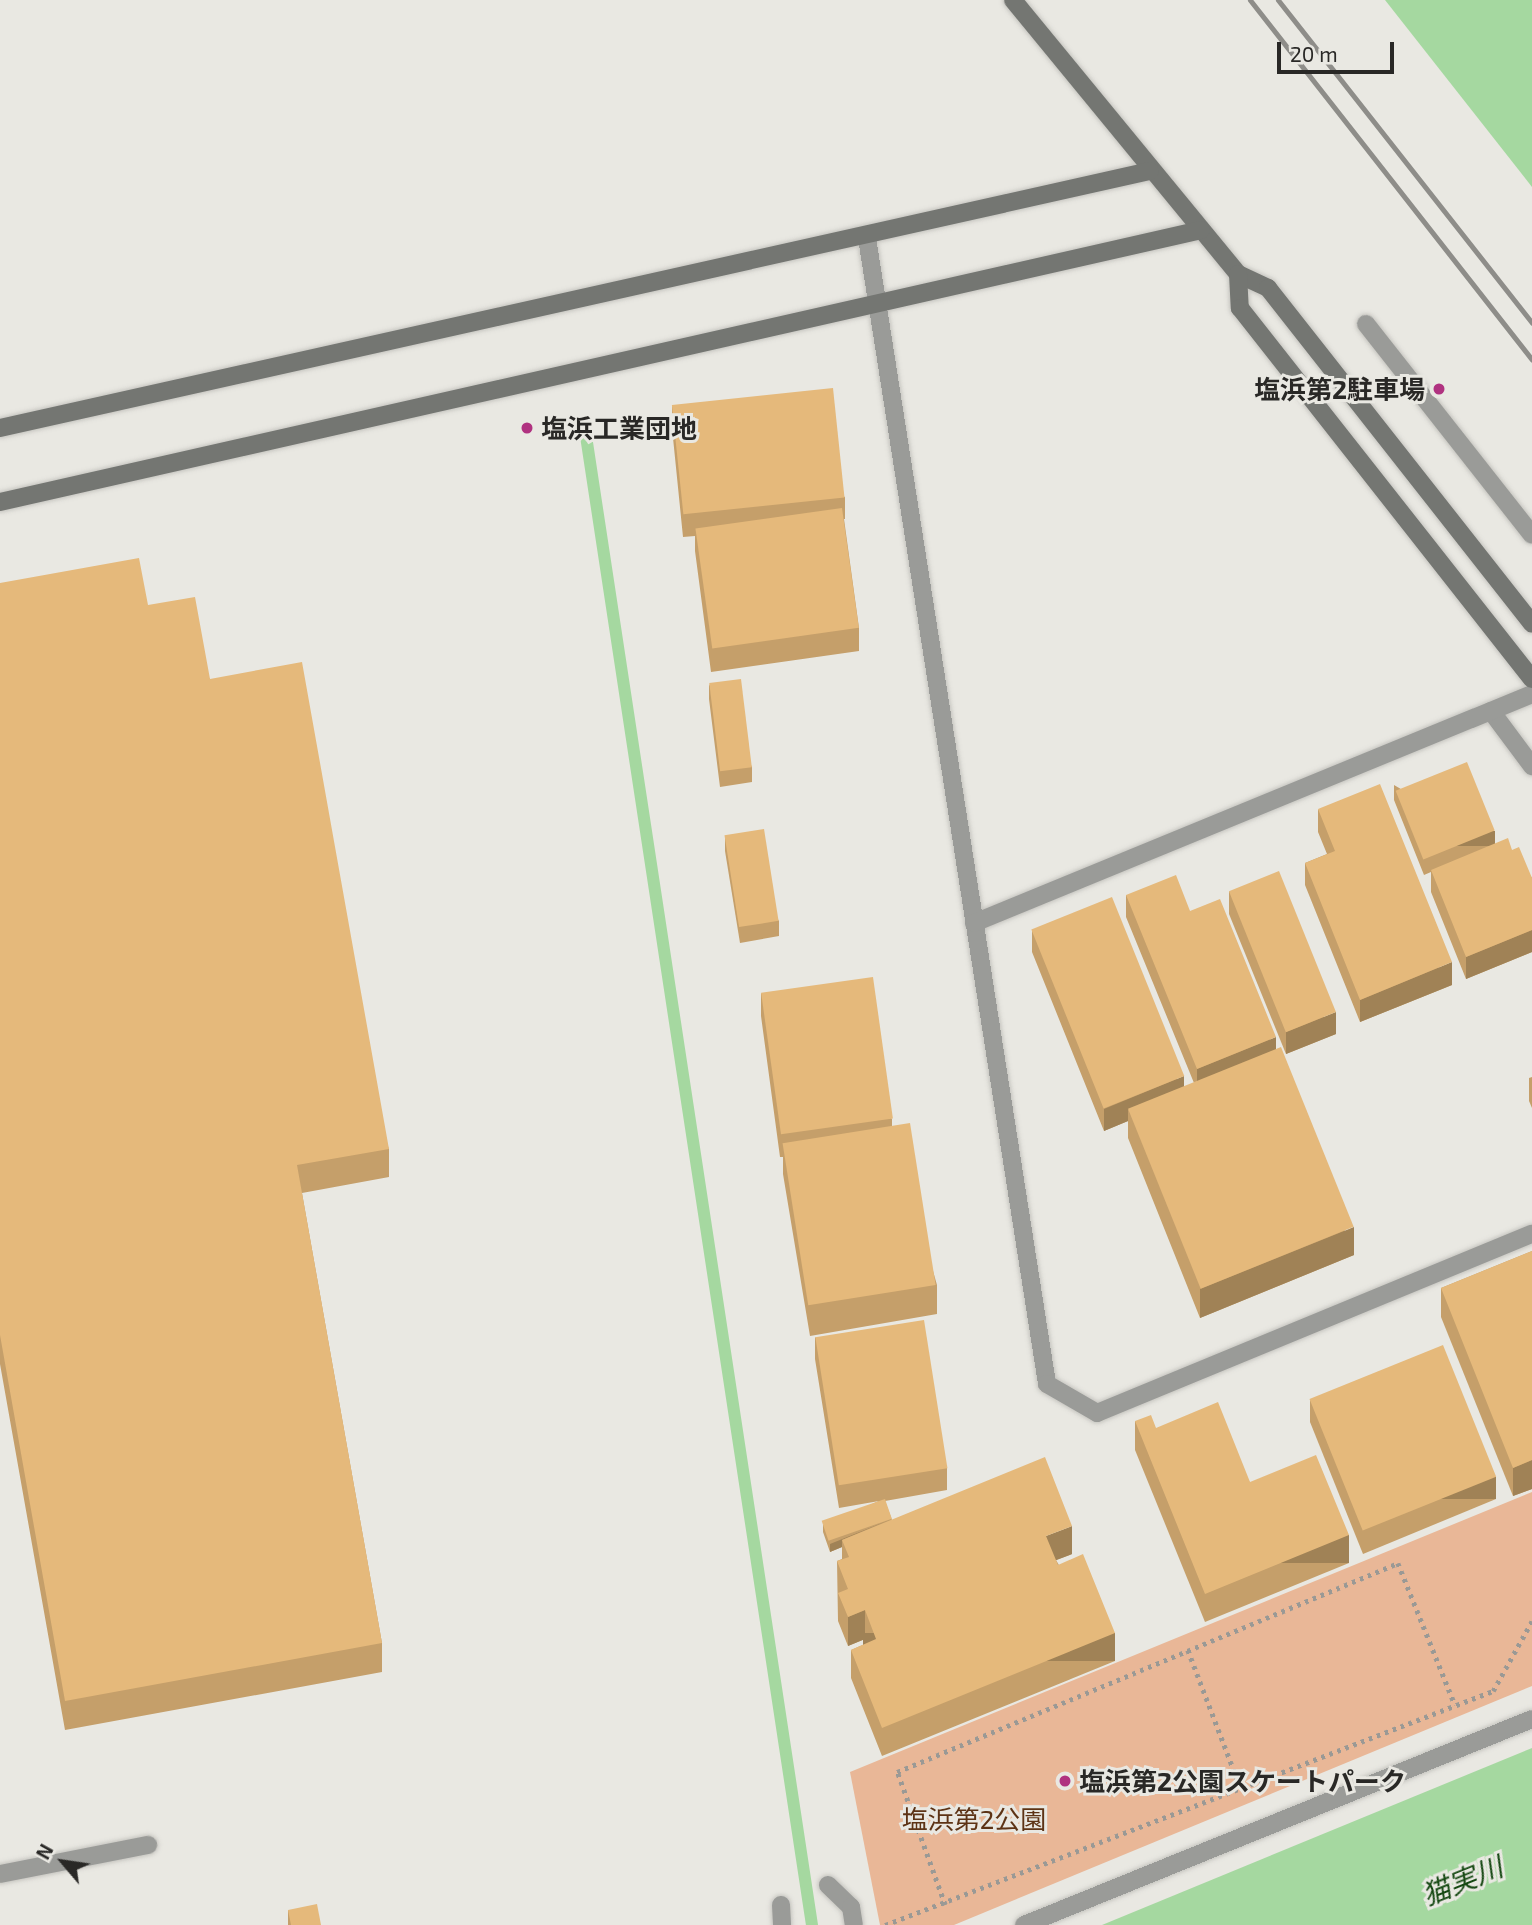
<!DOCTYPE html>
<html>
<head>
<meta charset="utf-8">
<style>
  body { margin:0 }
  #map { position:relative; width:1532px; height:1925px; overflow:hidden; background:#e9e8e2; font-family:"Exo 2","Noto Sans JP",sans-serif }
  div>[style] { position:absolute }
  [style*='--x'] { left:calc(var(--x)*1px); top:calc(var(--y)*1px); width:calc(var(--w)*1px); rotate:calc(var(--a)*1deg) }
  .green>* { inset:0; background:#e9b797 }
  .water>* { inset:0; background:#a5d8a0 }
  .stream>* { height:12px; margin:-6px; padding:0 6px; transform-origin:6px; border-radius:6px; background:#a5d8a0 }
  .path>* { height:4.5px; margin-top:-2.25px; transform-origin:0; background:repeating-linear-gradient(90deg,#9a9995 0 3.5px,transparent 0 8.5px) }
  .roads { filter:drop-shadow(0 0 2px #c6c5c0) drop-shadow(0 0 2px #c6c5c0) }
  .lane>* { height:18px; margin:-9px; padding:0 9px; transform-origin:9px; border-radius:9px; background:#9a9b98 }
  .street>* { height:18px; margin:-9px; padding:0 9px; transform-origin:9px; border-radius:9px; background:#9a9b98 }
  .secondary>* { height:18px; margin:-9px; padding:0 9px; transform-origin:9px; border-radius:9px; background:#747672 }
  .rail>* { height:5px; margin:-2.5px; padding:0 2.5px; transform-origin:2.5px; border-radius:2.5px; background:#8e8d89 }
  .wall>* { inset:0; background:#c59f6a }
  .shaded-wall>* { inset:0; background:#a08256; transform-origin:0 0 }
  .building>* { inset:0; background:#e5b97b; transform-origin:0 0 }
  .dots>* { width:19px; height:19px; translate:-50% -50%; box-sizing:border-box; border:4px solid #e9e8e2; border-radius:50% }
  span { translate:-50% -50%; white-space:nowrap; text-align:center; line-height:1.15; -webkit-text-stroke:6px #e9e8e2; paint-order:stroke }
  .poi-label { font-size:26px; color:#292826; font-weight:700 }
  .right { translate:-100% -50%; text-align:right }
  .left { translate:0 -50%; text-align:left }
  .park-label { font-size:26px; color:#5d3315 }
  .water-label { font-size:28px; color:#154812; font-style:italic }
  .north { position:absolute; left:28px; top:1827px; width:70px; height:70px; -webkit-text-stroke:5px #e9e8e2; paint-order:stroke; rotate:299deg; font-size:19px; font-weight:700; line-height:28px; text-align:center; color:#292826 }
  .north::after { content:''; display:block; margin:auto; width:24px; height:32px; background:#292826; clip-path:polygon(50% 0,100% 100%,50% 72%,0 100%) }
  .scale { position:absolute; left:1277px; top:42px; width:117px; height:32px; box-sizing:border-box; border:4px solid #292826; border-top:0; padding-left:9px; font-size:21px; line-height:24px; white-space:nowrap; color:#292826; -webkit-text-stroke:5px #e9e8e2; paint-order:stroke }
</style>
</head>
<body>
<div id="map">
  <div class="green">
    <i style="clip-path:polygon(1532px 1492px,1532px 1686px,954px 1925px,880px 1925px,850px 1772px)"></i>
  </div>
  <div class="water">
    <i style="clip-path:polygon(1385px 0,1532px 0,1532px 187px)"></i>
    <i style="clip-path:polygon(1532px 1748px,1532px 1925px,1102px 1925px)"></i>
  </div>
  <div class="stream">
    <i style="--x:586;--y:436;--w:1506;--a:81.37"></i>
  </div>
  <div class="path">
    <i style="--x:1188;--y:1650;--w:149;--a:69.1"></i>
    <i style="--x:945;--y:1905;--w:141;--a:-109.8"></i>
    <i style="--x:897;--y:1772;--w:543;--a:-22.64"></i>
    <i style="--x:1398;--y:1563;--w:153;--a:68.1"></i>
    <i style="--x:885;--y:1925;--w:651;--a:-21.05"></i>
    <i style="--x:1493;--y:1691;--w:80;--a:-60.9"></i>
  </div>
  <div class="roads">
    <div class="lane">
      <i style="--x:1366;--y:324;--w:268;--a:51.8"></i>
    </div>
    <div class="street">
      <i style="--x:867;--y:238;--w:1160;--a:81.07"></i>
      <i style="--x:1047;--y:1384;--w:58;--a:30.1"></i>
      <i style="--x:1097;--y:1413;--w:470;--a:-22.4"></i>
      <i style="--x:1491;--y:711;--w:69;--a:53.3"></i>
      <i style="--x:974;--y:923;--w:603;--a:-22.31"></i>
      <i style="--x:0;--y:1874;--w:151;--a:-11.1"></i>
      <i style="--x:828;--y:1885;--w:32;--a:44"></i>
      <i style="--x:851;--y:1907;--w:18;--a:81"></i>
      <i style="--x:781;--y:1905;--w:20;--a:87"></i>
      <i style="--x:1024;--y:1925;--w:548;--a:-22.07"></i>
    </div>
    <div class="secondary">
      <i style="--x:1013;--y:0;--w:355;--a:50.6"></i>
      <i style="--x:1238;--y:274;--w:33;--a:25"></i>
      <i style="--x:1268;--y:288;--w:427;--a:51.8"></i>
      <i style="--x:1238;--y:274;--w:34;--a:87"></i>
      <i style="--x:1240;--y:308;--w:472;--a:51.8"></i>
      <i style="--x:0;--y:428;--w:1178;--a:-12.6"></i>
      <i style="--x:0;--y:502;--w:1231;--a:-12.76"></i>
    </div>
  </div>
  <div class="rail">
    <i style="--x:1250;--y:0;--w:457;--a:51.9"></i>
    <i style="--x:1278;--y:0;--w:411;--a:51.8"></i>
  </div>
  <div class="wall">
    <i style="clip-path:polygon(672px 406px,845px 497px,845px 519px,844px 519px,859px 628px,859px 651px,711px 672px,695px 551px,695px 536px,683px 537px,672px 428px)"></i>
    <i style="clip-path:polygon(0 583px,148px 605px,210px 679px,389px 1149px,389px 1177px,302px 1193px,382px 1643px,382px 1672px,65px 1730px,0 1364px)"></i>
    <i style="clip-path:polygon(709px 684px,752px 767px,752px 782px,720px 787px,709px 699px)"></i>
    <i style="clip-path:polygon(1394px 785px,1495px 844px,1512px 850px,1532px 878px,1532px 952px,1466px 979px,1431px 892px,1431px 872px,1424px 875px,1394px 800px)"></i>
    <i style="clip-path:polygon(1318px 809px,1452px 985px,1360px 1022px,1305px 885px,1305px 863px,1327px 854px,1318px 832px)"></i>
    <i style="clip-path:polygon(725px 836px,779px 921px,779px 936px,740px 943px,725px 851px)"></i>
    <i style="clip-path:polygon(1229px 891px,1336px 1034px,1286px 1054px,1229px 914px)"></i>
    <i style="clip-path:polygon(1126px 895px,1190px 911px,1276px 1049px,1354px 1255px,1200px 1318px,1128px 1138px,1128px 1121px,1104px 1131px,1032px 952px,1032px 930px,1184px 1087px,1194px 1083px,1126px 917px)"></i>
    <i style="clip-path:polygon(761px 993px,892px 1119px,892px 1126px,937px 1285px,937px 1314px,810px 1336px,783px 1174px,783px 1157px,780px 1157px,761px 1016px)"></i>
    <i style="clip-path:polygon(1532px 1077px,1532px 1108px,1529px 1101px,1529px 1078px)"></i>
    <i style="clip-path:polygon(1532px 1251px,1532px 1489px,1513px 1496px,1441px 1317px,1441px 1288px)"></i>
    <i style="clip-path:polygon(815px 1337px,947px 1468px,947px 1490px,885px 1501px,892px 1520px,1072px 1554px,1056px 1560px,1115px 1661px,882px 1756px,851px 1678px,851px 1650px,867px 1643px,865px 1639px,848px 1646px,838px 1621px,837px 1561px,842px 1559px,842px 1547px,830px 1552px,823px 1532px,823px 1525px,879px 1501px,839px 1508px,815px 1359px)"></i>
    <i style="clip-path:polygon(1310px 1400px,1496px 1499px,1363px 1554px,1310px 1422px)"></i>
    <i style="clip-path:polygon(1135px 1421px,1156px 1428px,1250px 1482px,1349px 1563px,1205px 1622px,1135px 1450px)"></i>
    <i style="clip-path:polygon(288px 1910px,321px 1925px,288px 1925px)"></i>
  </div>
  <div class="shaded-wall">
    <i style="left:1495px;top:831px;width:15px;height:77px;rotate:90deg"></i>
    <i style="clip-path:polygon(1532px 930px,1532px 952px,1466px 979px,1466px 957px)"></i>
    <i style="clip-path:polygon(1452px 962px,1452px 985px,1360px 1022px,1360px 1000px)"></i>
    <i style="clip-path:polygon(1336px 1012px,1336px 1034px,1286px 1054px,1286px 1032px)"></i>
    <i style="clip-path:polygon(1276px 1037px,1276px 1060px,1197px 1091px,1197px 1069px)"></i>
    <i style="clip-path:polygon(1184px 1076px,1184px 1098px,1128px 1110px,1128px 1121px,1104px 1131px,1104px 1109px)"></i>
    <i style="clip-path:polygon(1354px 1227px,1354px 1255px,1200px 1318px,1200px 1289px)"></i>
    <i style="clip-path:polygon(1532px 1460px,1532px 1489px,1513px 1496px,1513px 1468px)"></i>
    <i style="left:1496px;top:1477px;width:22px;height:144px;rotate:90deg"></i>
    <i style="clip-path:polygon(892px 1519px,842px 1540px,842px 1547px,830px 1552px,830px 1544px)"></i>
    <i style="clip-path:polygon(1072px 1526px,1072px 1554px,1046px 1564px,1046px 1536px)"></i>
    <i style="left:1349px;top:1535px;width:28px;height:156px;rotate:90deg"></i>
    <i style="clip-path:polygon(865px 1610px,865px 1639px,848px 1646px,848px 1617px)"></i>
    <i style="left:1115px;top:1633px;width:28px;height:252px;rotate:90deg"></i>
  </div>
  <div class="building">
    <i style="left:833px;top:388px;width:110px;height:162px;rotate:84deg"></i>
    <i style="left:842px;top:508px;width:121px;height:148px;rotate:82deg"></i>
    <i style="clip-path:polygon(139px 558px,148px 605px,195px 597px,210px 679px,302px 662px,389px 1149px,297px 1165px,382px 1643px,65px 1701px,0 1335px,0 583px)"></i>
    <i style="left:741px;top:679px;width:89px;height:32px;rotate:83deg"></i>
    <i style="left:1467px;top:762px;width:74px;height:77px;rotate:68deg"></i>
    <i style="clip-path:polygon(1380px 784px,1452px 962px,1360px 1000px,1305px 863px,1335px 851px,1318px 809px)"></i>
    <i style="left:764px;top:829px;width:93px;height:40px;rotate:81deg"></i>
    <i style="clip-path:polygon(1508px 838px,1512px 850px,1519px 847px,1532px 878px,1532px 930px,1466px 957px,1431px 870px)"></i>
    <i style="left:1279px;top:871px;width:152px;height:54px;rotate:68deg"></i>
    <i style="clip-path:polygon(1176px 875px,1190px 911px,1220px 899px,1276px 1037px,1197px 1069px,1126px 895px)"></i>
    <i style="left:1112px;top:897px;width:193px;height:87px;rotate:68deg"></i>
    <i style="left:873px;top:977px;width:143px;height:113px;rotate:82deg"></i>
    <i style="left:1281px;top:1047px;width:194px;height:165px;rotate:68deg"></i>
    <i style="left:910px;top:1123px;width:164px;height:129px;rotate:81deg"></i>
    <i style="clip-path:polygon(1532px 1251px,1532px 1460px,1513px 1468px,1441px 1288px)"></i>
    <i style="left:924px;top:1320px;width:150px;height:110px;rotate:81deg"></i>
    <i style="left:1443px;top:1345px;width:142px;height:144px;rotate:68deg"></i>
    <i style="clip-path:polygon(1218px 1402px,1250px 1482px,1316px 1455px,1349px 1535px,1205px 1594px,1135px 1421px,1151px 1415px,1156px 1428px)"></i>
    <i style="clip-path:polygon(1045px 1457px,1072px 1526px,1046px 1536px,1058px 1565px,1083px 1554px,1115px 1633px,882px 1728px,851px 1650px,876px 1639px,865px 1610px,848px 1617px,838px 1593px,848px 1589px,837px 1561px,849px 1557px,842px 1540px)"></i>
    <i style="left:885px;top:1499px;width:21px;height:67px;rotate:71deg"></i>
    <i style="clip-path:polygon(317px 1904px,321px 1925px,291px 1925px,288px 1910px)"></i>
  </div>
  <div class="dots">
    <i style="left:1439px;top:389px;background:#b03280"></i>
    <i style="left:527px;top:428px;background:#b03280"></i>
    <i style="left:1065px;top:1781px;background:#b03280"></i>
  </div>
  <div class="poi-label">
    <span class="right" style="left:1425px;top:389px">塩浜第2駐車場</span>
    <span class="left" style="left:541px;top:428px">塩浜工業団地</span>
    <span class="left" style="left:1079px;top:1781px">塩浜第2公園スケートパーク</span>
  </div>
  <div class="park-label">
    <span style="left:974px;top:1819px">塩浜第2公園</span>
  </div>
  <div class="water-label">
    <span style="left:1462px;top:1880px;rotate:-22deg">猫実川</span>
  </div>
  <div class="north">N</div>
  <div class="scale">20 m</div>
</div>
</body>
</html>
